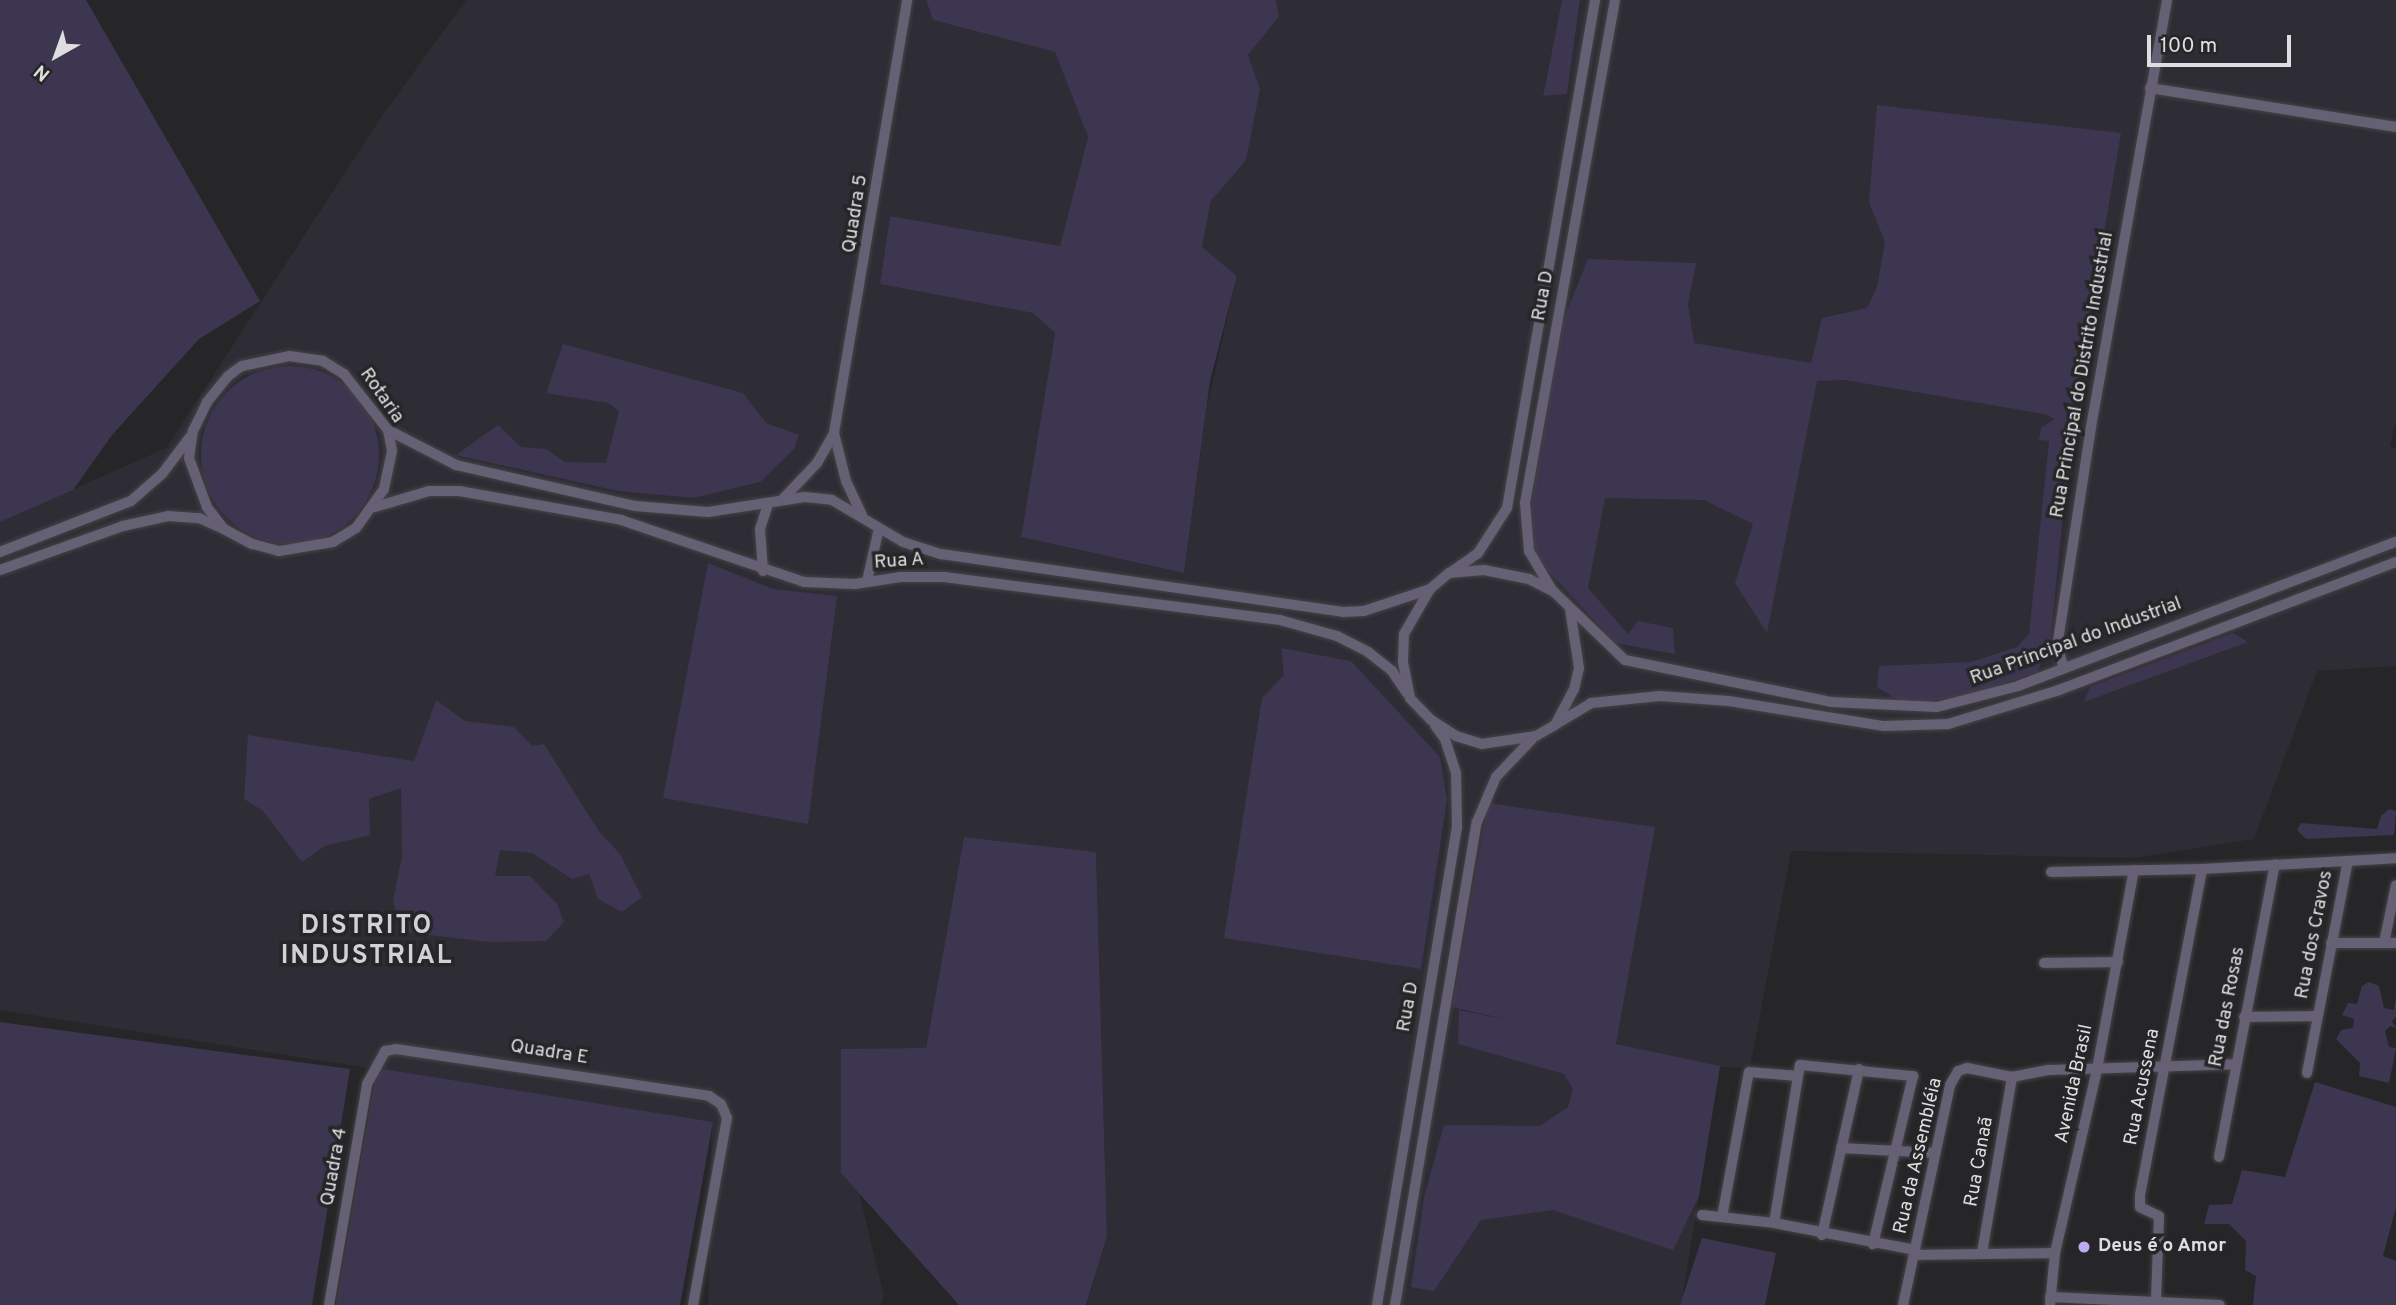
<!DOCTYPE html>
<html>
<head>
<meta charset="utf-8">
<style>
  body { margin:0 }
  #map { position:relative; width:2396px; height:1305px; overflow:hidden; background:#262628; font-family:Overpass,sans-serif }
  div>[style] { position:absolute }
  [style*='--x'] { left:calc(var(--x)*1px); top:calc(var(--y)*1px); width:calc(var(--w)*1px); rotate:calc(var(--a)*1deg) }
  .built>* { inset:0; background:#2e2c34 }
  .green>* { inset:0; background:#3d3650 }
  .round { border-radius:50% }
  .roads { filter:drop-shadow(0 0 2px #434345) drop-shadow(0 0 2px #434345) }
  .minor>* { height:10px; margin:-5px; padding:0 5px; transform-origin:5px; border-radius:5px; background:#656074 }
  .dots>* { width:19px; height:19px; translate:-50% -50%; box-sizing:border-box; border:4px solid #262628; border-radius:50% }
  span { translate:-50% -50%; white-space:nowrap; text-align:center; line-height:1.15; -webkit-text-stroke:7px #262628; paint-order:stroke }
  .street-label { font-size:19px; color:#dedddf }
  .poi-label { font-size:19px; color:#dedddf; font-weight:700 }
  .left { translate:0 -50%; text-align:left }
  .district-label { font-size:26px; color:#d2d2d5; font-weight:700; letter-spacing:2px }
  .north { position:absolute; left:21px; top:21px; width:70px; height:70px; -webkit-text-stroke:5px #262628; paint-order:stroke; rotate:220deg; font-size:19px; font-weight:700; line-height:28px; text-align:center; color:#dedddf }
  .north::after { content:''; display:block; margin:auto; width:24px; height:32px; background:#dedddf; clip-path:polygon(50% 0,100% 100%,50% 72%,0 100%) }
  .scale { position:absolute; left:2147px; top:35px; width:144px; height:32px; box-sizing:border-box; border:4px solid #dedddf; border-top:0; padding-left:9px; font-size:21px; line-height:24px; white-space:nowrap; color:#dedddf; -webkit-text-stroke:5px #262628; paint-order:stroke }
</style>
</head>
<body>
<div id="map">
  <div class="built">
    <i style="clip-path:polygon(466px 0,926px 0,933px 20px,1055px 52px,1088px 137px,1060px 246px,890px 216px,880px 284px,1033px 313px,1055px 333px,1021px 537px,1184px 573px,1207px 406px,1237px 276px,1202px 247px,1211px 201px,1246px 160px,1259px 89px,1248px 55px,1279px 17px,1276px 0,1562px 0,1543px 95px,1567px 93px,1580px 0,2396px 0,2396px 421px,2390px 446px,2396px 448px,2396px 666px,2317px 671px,2254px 839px,2134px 858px,1791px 851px,1750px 1068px,1720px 1067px,1681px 1305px,1087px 1305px,1107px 1235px,1096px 852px,964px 837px,926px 1048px,841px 1118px,884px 1296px,881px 1305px,708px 1305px,712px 1122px,0 1010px,0 522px,166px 448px,382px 116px)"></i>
  </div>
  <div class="green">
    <i style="clip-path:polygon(0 0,86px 0,260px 301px,199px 339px,112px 435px,73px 490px,0 522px)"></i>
    <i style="clip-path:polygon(926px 0,1276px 0,1279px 17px,1248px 55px,1260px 89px,1246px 160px,1211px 201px,1202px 247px,1237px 276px,1210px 381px,1184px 573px,1021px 537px,1055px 333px,1033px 313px,880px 284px,890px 216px,1060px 246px,1088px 137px,1055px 52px,933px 20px)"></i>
    <i style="clip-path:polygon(1562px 0,1580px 0,1567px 94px,1543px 96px)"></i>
    <i style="clip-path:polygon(1877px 105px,2121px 133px,2073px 415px,2050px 644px,2037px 672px,1988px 689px,1925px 703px,1899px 701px,1877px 687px,1879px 666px,1971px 662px,2017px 647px,2029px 634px,2049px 441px,2039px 440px,2041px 428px,2055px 419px,2044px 414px,1845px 380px,1817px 381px,1767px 633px,1735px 583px,1753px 524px,1704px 500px,1605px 498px,1588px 588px,1628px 634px,1638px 621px,1673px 628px,1675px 654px,1616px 643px,1546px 569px,1533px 549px,1529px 518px,1562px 323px,1588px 259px,1696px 263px,1688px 304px,1694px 343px,1811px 363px,1822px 318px,1867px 308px,1877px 287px,1885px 242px,1869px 202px)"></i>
    <i style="clip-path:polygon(563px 344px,743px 393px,766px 423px,799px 435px,794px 449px,760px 482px,693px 498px,618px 491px,456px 455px,498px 425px,521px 447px,546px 449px,565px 462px,606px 463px,619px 411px,608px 403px,546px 393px)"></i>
    <i class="round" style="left:201px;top:366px;width:178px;height:178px"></i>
    <i style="clip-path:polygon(708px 563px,773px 589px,837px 596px,808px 824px,663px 798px)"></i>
    <i style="clip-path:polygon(2233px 633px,2248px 642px,2084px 702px,2090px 687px)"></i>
    <i style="clip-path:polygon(1281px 648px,1351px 661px,1440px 757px,1447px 800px,1421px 969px,1224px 938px,1262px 698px,1284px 675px)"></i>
    <i style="clip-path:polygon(436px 700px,465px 721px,514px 727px,532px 746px,544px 744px,598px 830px,620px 854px,642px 897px,622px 912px,598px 899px,589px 874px,572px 879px,532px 853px,500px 850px,495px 876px,530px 876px,557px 904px,564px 922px,546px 941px,489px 942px,403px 932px,393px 901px,402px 856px,401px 788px,369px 799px,370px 835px,325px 846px,302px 862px,263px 811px,244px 799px,248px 735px,414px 761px)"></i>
    <i style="clip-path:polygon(1488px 803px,1655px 827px,1616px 1044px,1720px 1066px,1699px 1196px,1673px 1250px,1553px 1210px,1481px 1220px,1434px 1291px,1411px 1287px,1424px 1197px,1444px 1125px,1540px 1126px,1568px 1107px,1573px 1089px,1564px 1074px,1458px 1044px,1459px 1010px,1514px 1021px,1452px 1007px)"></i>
    <i style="clip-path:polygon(2389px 809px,2396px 811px,2394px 835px,2306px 839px,2297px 830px,2301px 823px,2377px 829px,2381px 816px)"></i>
    <i style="clip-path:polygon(964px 837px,1096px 852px,1107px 1236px,1086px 1305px,959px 1305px,841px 1173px,841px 1049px,926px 1048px)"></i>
    <i style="clip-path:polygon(2369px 982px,2379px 986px,2384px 1008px,2394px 1010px,2396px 996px,2396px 1017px,2392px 1021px,2396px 1028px,2390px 1026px,2385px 1031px,2389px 1047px,2396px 1048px,2389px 1083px,2359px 1076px,2360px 1063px,2336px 1039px,2341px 1030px,2353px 1028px,2354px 1019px,2342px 1015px,2348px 1003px,2357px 1004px,2362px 986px)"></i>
    <i style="clip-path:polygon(0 1022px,350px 1069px,312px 1305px,0 1305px)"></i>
    <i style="clip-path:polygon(377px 1068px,713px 1122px,680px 1305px,336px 1305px)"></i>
    <i style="clip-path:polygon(2315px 1082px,2396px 1107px,2396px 1207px,2383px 1256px,2396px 1261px,2396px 1305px,2253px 1305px,2256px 1276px,2245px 1270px,2246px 1241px,2229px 1224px,2204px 1224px,2209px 1205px,2232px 1204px,2242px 1170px,2285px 1177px)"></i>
    <i style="clip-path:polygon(1702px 1238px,1776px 1253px,1765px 1305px,1680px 1305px)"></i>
  </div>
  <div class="roads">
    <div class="minor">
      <i style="--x:2150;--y:88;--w:249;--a:9"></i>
      <i style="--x:289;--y:356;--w:34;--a:8"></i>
      <i style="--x:323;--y:361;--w:25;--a:32"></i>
      <i style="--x:344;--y:374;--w:71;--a:51.8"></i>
      <i style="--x:388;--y:430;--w:21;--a:79"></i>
      <i style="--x:392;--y:451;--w:39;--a:102"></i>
      <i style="--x:384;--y:489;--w:48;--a:125.7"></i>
      <i style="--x:356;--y:528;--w:27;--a:149"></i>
      <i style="--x:333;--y:542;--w:55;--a:170.5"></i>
      <i style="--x:279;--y:551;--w:28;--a:-165"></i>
      <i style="--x:252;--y:544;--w:32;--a:-152"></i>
      <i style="--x:224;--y:529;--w:28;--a:-128"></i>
      <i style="--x:207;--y:507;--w:52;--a:-110.2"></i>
      <i style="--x:189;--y:458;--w:27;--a:-82"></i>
      <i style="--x:193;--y:431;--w:32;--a:-64"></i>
      <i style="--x:207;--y:402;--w:33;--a:-51"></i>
      <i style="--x:228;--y:376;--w:17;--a:-36"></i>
      <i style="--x:242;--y:366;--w:48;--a:-12"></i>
      <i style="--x:388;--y:430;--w:76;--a:27.2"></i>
      <i style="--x:456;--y:465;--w:184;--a:12.9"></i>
      <i style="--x:635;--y:506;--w:73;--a:4.7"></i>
      <i style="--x:708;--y:512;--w:98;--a:-8.8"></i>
      <i style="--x:805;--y:497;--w:27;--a:6"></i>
      <i style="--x:832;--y:500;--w:82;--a:30.6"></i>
      <i style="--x:903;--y:542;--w:40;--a:18"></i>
      <i style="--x:941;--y:554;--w:406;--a:8.2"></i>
      <i style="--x:1343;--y:612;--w:21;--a:-3"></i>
      <i style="--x:1364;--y:611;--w:70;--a:-18.4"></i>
      <i style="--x:834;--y:433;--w:49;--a:76"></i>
      <i style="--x:846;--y:481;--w:38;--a:65"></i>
      <i style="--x:782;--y:500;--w:51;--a:-46.6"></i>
      <i style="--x:817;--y:463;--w:34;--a:-60"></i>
      <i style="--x:834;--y:433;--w:439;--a:-80.4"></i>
      <i style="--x:375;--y:507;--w:56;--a:-16.5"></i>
      <i style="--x:429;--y:491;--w:30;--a:0"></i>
      <i style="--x:459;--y:491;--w:165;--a:10.1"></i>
      <i style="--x:621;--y:520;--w:193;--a:18.7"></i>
      <i style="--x:804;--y:582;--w:51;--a:2.2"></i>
      <i style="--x:855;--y:584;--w:46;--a:-8.8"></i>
      <i style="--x:900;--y:577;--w:44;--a:0"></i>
      <i style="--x:944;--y:577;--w:339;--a:7.3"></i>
      <i style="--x:1280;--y:620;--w:59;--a:15.7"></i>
      <i style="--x:1337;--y:636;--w:35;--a:27"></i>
      <i style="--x:1368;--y:652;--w:31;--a:38"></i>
      <i style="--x:1392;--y:671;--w:27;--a:56"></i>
      <i style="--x:0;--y:552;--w:141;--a:-21.3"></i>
      <i style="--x:131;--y:501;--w:41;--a:-41.1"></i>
      <i style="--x:162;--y:474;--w:46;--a:-52.9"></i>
      <i style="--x:0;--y:570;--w:131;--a:-19.7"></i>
      <i style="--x:123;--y:526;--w:46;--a:-12.5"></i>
      <i style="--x:168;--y:516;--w:31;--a:4"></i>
      <i style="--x:199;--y:518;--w:24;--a:24"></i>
      <i style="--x:763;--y:571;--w:42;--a:-94.1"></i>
      <i style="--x:760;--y:529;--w:26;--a:-72"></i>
      <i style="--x:1451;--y:572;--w:33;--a:-35"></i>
      <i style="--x:1478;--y:553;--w:54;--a:-57.2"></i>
      <i style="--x:1507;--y:508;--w:516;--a:-80.17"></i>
      <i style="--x:867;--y:581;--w:54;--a:-77.2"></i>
      <i style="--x:1552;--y:590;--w:45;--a:-120.5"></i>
      <i style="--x:1529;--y:551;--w:48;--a:-94.8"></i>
      <i style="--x:1525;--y:503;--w:511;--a:-79.86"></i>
      <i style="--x:1570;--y:609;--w:60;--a:81.3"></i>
      <i style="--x:1579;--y:668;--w:22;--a:103"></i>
      <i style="--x:1574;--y:689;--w:41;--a:117.8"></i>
      <i style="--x:1555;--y:725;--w:22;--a:150"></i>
      <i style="--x:1536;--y:736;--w:55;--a:171.6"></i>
      <i style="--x:1482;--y:744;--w:27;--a:-163"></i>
      <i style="--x:1456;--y:736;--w:30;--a:-147"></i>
      <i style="--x:1431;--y:720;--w:30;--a:-134"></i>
      <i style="--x:1410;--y:698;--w:37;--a:-101"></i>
      <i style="--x:1403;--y:662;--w:28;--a:-88"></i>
      <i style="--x:1404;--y:634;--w:52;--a:-60"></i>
      <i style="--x:1430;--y:589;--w:25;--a:-40"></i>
      <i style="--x:1449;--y:573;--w:35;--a:-5"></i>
      <i style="--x:1484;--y:570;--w:46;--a:11.3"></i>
      <i style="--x:1529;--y:579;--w:28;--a:27"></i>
      <i style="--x:1554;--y:592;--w:98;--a:43.8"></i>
      <i style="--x:1625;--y:660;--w:210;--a:11.5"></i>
      <i style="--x:1831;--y:702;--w:106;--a:2.7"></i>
      <i style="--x:1937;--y:707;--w:84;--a:-14.5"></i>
      <i style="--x:2018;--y:686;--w:404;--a:-20.9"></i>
      <i style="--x:2064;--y:668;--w:22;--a:-108"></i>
      <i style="--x:2057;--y:647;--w:223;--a:-81.2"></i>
      <i style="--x:2091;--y:427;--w:434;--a:-79.9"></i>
      <i style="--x:1558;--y:723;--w:39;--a:-31"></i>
      <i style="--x:1591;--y:703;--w:69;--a:-5.8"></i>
      <i style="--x:1660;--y:696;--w:69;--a:4.1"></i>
      <i style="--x:1729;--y:701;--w:157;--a:9.2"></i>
      <i style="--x:1884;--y:726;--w:64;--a:-1.8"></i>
      <i style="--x:1948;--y:724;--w:116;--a:-17"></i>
      <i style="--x:2059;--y:690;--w:360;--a:-20.8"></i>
      <i style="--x:2051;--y:872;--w:151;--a:-1.1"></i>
      <i style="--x:2202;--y:869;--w:194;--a:-3.2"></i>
      <i style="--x:2331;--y:943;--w:65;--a:0"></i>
      <i style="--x:2384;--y:943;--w:59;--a:-78.3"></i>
      <i style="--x:2044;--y:963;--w:74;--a:-0.8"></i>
      <i style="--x:2244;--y:1017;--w:73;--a:-0.8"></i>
      <i style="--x:2307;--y:1073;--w:216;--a:-79.1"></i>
      <i style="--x:1841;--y:1148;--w:94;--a:3"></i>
      <i style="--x:2219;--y:1157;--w:298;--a:-79.2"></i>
      <i style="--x:1702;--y:1215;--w:72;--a:6.3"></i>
      <i style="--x:1774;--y:1223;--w:144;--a:10.8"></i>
      <i style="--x:1722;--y:1217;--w:147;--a:-79.5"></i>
      <i style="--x:1749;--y:1072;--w:49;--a:4.7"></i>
      <i style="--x:1774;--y:1223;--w:160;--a:-80.7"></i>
      <i style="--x:1800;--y:1065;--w:114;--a:5.6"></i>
      <i style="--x:1913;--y:1076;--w:173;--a:103.4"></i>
      <i style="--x:1822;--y:1235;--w:170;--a:-77.4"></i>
      <i style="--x:1982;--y:1253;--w:179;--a:-80.3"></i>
      <i style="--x:1915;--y:1255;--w:140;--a:-0.8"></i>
      <i style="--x:2050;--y:1297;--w:170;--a:2.7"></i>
      <i style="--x:2156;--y:1299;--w:83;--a:-87.9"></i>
      <i style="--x:2159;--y:1216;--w:21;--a:-155"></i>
      <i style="--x:2140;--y:1207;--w:12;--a:-90"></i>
      <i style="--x:2140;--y:1195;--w:332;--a:-79.2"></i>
      <i style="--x:329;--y:1305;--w:224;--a:-80.2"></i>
      <i style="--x:367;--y:1084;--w:38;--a:-61"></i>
      <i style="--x:385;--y:1051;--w:11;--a:-10"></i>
      <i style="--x:396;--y:1049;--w:317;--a:8.5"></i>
      <i style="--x:709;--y:1096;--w:14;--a:34"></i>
      <i style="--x:721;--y:1104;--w:15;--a:67"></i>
      <i style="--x:727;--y:1118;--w:190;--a:100.3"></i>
      <i style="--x:1377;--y:1305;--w:484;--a:-80.5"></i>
      <i style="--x:1457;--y:828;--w:55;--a:-91"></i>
      <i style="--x:1456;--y:773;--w:36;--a:-108"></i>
      <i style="--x:1445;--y:739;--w:17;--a:-126"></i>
      <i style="--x:1395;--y:1305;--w:490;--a:-80.4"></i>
      <i style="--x:1477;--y:822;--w:49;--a:-67.1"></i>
      <i style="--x:1496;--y:777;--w:52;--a:-46.5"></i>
      <i style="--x:1903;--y:1305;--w:225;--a:-77.9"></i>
      <i style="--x:1950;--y:1085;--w:16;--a:-60"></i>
      <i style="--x:1958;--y:1071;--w:9;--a:-18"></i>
      <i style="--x:1967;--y:1068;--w:46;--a:11.3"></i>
      <i style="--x:2012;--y:1077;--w:38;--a:-11"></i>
      <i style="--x:2049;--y:1070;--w:186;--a:-1.8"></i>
      <i style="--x:2050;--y:1305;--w:52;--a:-84.5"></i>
      <i style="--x:2055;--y:1253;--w:189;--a:-77.1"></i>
      <i style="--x:2097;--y:1069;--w:202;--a:-79.5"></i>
    </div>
  </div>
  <div class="dots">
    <i style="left:2084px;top:1247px;background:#bea9f4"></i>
  </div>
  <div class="street-label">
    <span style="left:856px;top:214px;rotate:-81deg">Quadra 5</span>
    <span style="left:1544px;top:296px;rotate:-80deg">Rua D</span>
    <span style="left:2083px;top:375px;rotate:-80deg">Rua Principal do Distrito Industrial</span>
    <span style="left:381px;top:396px;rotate:55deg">Rotaria</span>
    <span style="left:899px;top:562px;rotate:-4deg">Rua A</span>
    <span style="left:2076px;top:642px;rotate:-20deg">Rua Principal do Industrial</span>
    <span style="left:2315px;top:935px;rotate:-79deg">Rua dos Cravos</span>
    <span style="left:1409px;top:1007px;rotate:-80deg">Rua D</span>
    <span style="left:2228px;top:1007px;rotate:-79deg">Rua das Rosas</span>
    <span style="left:549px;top:1053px;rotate:9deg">Quadra E</span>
    <span style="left:2075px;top:1084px;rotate:-78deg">Avenida Brasil</span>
    <span style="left:2143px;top:1087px;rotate:-79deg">Rua Acussena</span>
    <span style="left:1919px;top:1156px;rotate:-77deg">Rua da Assembléia</span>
    <span style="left:1980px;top:1162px;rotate:-80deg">Rua Canaã</span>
    <span style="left:335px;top:1167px;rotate:-80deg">Quadra 4</span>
  </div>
  <div class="poi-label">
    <span class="left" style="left:2098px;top:1247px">Deus é o Amor</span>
  </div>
  <div class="district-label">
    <span style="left:367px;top:942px">DISTRITO<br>INDUSTRIAL</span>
  </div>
  <div class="north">N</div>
  <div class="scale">100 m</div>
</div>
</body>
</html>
